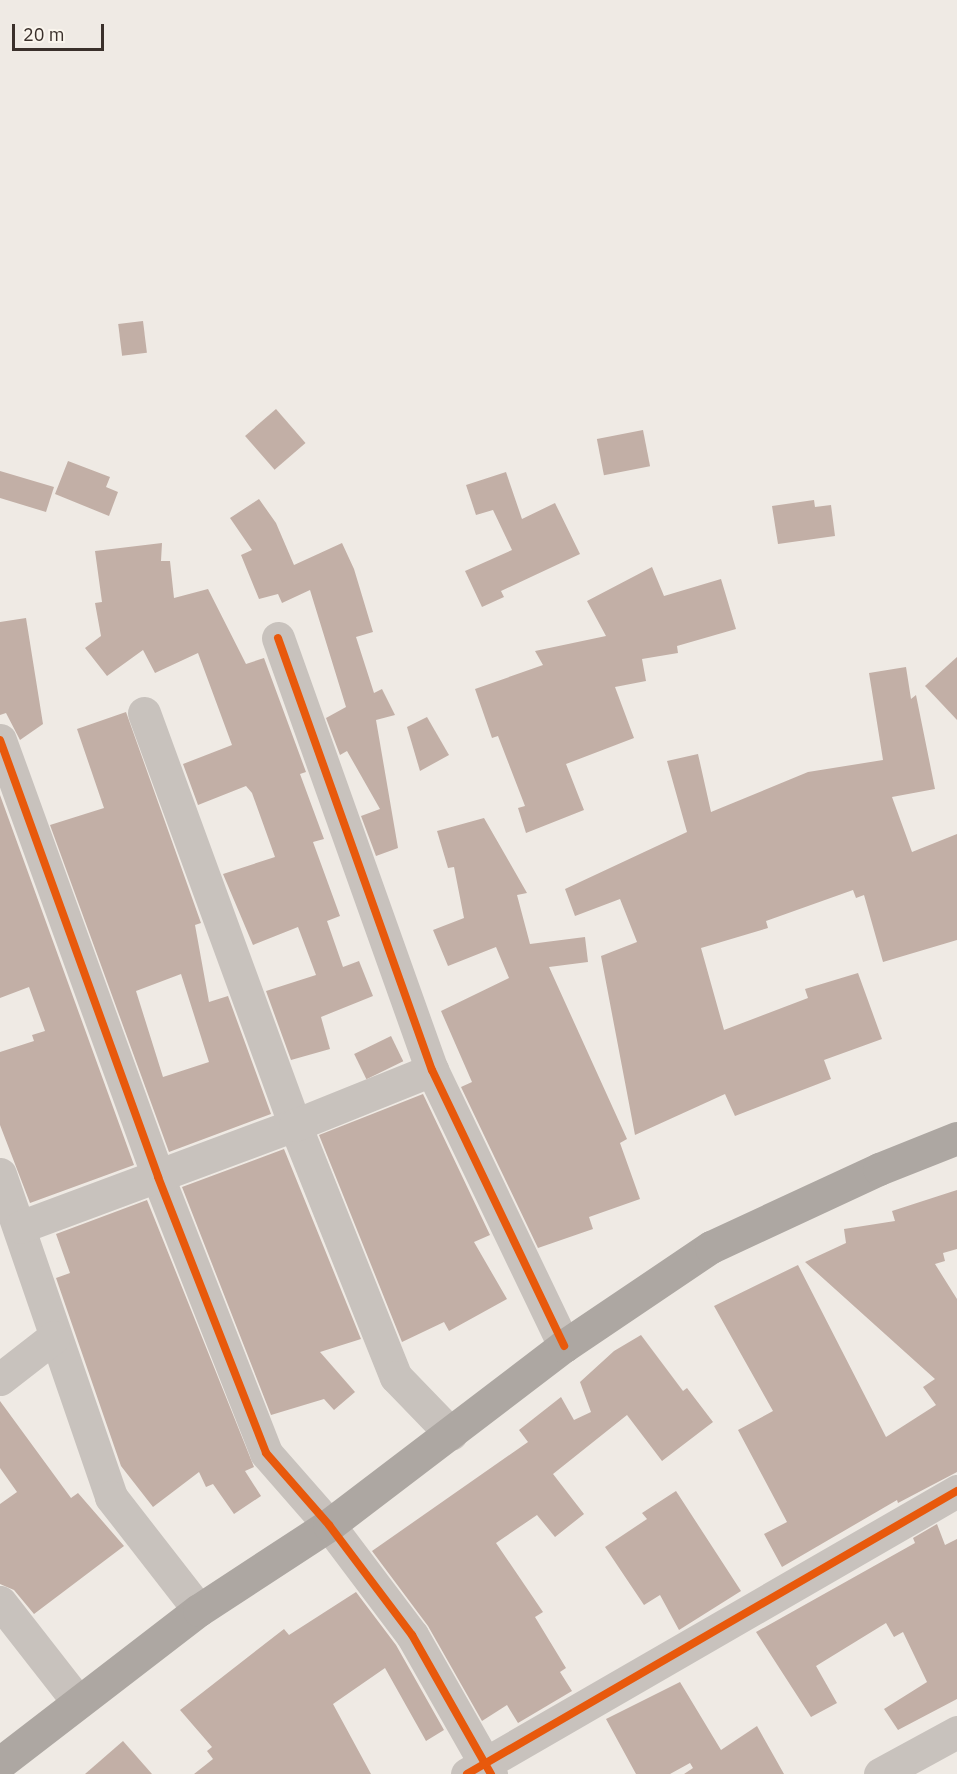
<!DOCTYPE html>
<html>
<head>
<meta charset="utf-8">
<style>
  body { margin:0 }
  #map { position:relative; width:957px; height:1774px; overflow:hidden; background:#efeae4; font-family:"IBM Plex Sans",sans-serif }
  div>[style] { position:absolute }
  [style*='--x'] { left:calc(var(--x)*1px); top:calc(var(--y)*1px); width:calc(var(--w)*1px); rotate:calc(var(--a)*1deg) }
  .building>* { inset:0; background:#c2afa6; transform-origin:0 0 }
  .minor>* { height:33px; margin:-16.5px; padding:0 16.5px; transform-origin:16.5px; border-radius:16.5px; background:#c8c2bd }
  .major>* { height:33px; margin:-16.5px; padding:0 16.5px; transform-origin:16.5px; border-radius:16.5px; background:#ada7a2 }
  .cycleway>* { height:8px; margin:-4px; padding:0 4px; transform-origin:4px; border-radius:4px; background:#e8590c }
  span { translate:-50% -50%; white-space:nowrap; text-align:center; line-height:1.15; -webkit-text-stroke:4.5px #faf5ed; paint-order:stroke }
  .scale { position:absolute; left:12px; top:24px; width:92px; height:27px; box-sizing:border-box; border:3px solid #3a302b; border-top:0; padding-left:8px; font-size:18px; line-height:21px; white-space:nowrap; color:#3a302b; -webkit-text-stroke:4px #faf5ed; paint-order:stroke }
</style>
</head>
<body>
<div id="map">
  <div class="building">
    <i style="left:143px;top:321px;width:32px;height:25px;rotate:83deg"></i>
    <i style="left:276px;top:409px;width:45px;height:41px;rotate:49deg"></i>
    <i style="left:643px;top:430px;width:37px;height:47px;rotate:79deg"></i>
    <i style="clip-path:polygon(68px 461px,110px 477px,106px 487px,118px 492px,109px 516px,55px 494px)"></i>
    <i style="clip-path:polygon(0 471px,54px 487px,46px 512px,0 498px)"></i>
    <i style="clip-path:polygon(506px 472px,522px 519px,555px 503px,580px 554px,501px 591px,504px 597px,482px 607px,465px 571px,512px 550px,493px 510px,476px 515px,466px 485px)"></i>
    <i style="clip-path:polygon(259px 499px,276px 523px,294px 565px,342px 543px,354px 569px,373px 632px,356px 637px,374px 693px,382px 689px,395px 715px,376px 720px,398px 848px,376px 856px,361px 816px,380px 809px,347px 751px,340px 755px,326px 718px,346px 707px,310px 590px,282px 603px,278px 594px,259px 599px,241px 555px,252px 550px,230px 518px)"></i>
    <i style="clip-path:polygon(814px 500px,815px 507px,831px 505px,835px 536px,778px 544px,772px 506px)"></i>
    <i style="clip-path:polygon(162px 543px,161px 561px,170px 561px,174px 598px,208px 589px,246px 664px,264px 658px,306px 772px,300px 774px,324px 839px,313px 842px,340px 916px,327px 921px,343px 967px,359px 961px,373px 996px,321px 1017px,330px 1049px,291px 1060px,266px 991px,316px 975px,298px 927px,253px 945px,223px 874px,275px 857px,252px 793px,246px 786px,198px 805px,183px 764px,232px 745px,198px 653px,155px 673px,143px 650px,107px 676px,85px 648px,101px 636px,95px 603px,102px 602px,95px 551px)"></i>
    <i style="clip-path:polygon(652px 567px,664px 596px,721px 579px,736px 629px,677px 646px,678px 653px,642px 659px,646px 681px,615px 687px,634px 738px,566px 764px,584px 810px,526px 833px,518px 808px,525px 806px,498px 736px,492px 738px,475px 689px,543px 665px,535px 651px,606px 636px,587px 601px)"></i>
    <i style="clip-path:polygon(26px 618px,43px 724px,20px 740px,6px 713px,0 715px,0 622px)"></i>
    <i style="clip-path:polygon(957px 657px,957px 720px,925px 686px)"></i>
    <i style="clip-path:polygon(906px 667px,911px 699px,916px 695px,935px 789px,892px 797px,912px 852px,957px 834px,957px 940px,883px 962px,864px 895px,856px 898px,853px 890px,766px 921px,768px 928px,701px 948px,724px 1030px,808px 998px,805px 989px,858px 973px,882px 1039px,824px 1060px,831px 1079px,735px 1116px,725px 1094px,635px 1135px,601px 956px,637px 942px,620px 899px,575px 916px,565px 889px,687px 832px,667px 761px,698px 754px,711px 812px,808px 772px,883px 760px,869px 673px)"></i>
    <i style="clip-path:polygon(evenodd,126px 712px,201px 923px,195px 925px,209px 1002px,228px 996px,271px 1114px,169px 1152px,50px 825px,104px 808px,77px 729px,126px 712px,181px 974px,209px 1062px,163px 1077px,136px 991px,181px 974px)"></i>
    <i style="clip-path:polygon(427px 717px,449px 755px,420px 771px,407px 727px)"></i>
    <i style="clip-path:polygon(0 795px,134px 1165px,30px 1203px,0 1125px,0 1052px,34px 1041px,32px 1035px,45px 1031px,29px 987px,0 998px)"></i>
    <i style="clip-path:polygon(484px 818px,527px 893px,517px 895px,530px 944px,585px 937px,588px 962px,549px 967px,627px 1139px,620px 1143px,640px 1199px,589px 1217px,593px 1229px,538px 1248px,461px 1087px,472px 1082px,441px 1011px,509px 978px,496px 947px,448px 966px,433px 930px,464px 918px,454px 867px,448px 868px,437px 831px)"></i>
    <i style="left:391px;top:1036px;width:28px;height:41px;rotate:64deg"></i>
    <i style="clip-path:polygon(423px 1094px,490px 1235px,474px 1242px,507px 1299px,449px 1331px,444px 1322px,402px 1342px,319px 1135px)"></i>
    <i style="clip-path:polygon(284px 1149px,361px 1339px,320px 1352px,355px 1392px,334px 1410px,324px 1399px,271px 1415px,182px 1187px)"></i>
    <i style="clip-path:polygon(957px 1190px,957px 1249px,943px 1253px,945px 1261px,935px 1264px,957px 1299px,957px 1472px,898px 1503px,897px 1500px,782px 1567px,764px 1534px,787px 1522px,738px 1430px,773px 1411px,714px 1306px,798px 1265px,886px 1437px,936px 1405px,923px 1387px,935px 1379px,805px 1262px,846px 1243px,844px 1229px,895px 1221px,892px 1211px)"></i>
    <i style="clip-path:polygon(147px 1200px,254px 1467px,245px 1471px,261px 1496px,234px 1514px,213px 1484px,206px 1487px,199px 1472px,153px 1507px,121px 1466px,56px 1278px,70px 1273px,56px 1234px)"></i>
    <i style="clip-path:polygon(641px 1335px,683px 1391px,687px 1388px,713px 1422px,662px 1461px,627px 1415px,553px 1474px,584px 1514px,555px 1537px,537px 1515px,496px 1543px,543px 1612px,535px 1617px,566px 1668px,560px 1672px,572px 1691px,518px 1723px,507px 1705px,482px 1721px,428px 1626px,372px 1551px,528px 1442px,519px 1430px,561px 1397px,574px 1420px,591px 1412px,580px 1382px,614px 1351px)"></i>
    <i style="clip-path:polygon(0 1401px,71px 1498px,78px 1493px,124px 1546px,34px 1614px,14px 1590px,0 1584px,0 1504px,17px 1492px,0 1468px)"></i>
    <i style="clip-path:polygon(676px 1491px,741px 1591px,679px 1630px,660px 1595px,644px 1605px,605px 1547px,647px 1519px,642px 1513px)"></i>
    <i style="clip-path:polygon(937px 1524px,945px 1545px,957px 1539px,957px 1699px,898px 1730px,884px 1709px,927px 1682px,903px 1632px,894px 1637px,886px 1623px,816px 1666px,837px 1703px,811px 1717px,756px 1632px,915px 1543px,913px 1538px)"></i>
    <i style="clip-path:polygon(356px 1592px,396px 1645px,444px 1730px,426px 1741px,385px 1668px,333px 1704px,371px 1774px,194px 1774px,213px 1759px,207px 1751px,212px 1747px,180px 1710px,284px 1629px,289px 1635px)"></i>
    <i style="clip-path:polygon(680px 1682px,721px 1750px,757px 1726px,784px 1774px,684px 1774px,693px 1768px,690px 1763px,670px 1774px,636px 1774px,606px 1719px)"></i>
    <i style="clip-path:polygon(123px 1741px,152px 1774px,85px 1774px)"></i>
  </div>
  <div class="minor">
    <i style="--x:278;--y:638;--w:459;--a:70.4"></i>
    <i style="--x:432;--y:1070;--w:306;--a:64.4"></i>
    <i style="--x:144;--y:713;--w:439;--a:69.9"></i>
    <i style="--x:295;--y:1125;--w:271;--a:68.2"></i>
    <i style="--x:396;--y:1377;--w:79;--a:46"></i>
    <i style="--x:0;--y:740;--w:465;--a:70.1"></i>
    <i style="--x:158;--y:1177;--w:296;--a:68.6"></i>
    <i style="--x:266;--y:1453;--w:96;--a:48.8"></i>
    <i style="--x:329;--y:1525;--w:138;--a:53"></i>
    <i style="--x:412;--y:1635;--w:160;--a:60.4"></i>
    <i style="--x:0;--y:1174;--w:342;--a:71"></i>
    <i style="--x:111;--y:1497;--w:143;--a:52.1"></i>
    <i style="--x:20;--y:1227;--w:293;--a:-20.4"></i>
    <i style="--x:295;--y:1125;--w:148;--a:-21.9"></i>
    <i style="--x:0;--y:1379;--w:68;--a:-37.9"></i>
    <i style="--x:0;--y:1602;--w:127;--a:52"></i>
    <i style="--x:467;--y:1774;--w:566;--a:-30.01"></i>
    <i style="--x:880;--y:1774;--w:88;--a:-28.6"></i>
  </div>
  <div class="major">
    <i style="--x:0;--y:1763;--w:251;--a:-37.6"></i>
    <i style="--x:199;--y:1610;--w:155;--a:-33.2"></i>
    <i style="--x:329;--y:1525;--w:295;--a:-37.3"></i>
    <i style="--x:564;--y:1346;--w:177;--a:-34"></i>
    <i style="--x:711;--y:1247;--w:185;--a:-24.9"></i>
    <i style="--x:879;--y:1169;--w:84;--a:-21.7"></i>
  </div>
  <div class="cycleway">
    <i style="--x:278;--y:638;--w:459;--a:70.4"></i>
    <i style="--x:432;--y:1070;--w:306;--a:64.4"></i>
    <i style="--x:0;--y:740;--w:465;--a:70.1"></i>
    <i style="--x:158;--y:1177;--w:296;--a:68.6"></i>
    <i style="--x:266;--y:1453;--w:96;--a:48.8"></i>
    <i style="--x:329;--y:1525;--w:138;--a:53"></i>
    <i style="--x:412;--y:1635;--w:160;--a:60.4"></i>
    <i style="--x:467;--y:1774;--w:566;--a:-30.01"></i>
  </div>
  <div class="scale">20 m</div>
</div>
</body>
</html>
